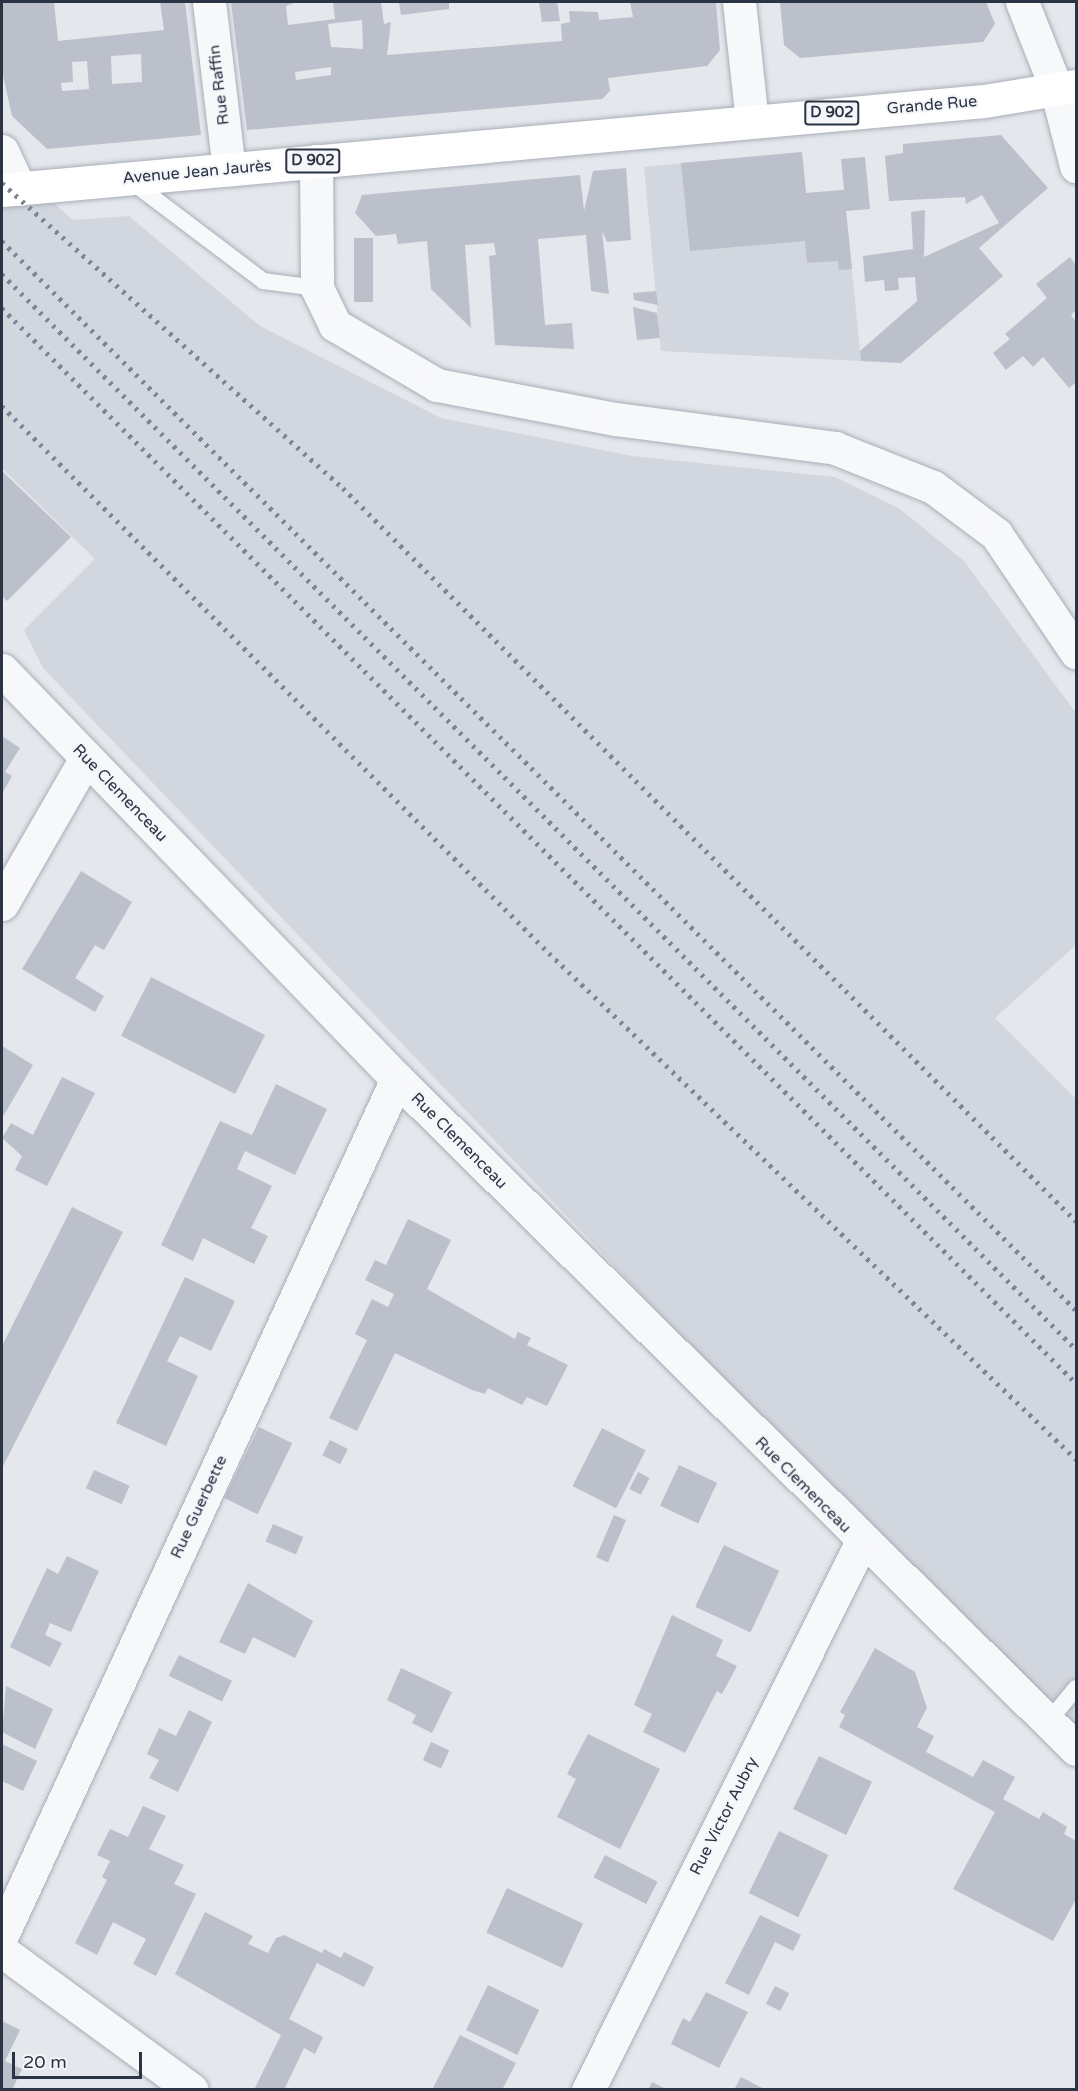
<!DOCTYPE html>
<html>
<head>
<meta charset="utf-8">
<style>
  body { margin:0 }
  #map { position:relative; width:1078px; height:2091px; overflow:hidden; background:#e4e7ec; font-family:"Varela Round",sans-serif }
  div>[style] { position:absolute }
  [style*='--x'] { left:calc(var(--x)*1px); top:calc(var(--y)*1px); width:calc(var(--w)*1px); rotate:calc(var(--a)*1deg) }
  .built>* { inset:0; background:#d2d6de }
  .building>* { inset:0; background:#bbc0ca; transform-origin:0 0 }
  .roads { filter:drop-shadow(0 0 2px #a9aeb7) drop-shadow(0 0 2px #a9aeb7) }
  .service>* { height:16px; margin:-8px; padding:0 8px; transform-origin:8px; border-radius:8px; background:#f7f8fa }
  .minor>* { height:33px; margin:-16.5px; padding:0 16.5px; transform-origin:16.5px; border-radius:16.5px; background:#f7f8fa }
  .primary>* { height:33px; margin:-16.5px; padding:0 16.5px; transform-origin:16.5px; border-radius:16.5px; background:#fff }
  .rail>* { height:4.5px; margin-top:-2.25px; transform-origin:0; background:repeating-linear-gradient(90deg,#7d8696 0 3px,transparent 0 9px) }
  span { translate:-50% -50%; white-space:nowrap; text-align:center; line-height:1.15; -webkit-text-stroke:4.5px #f4f6f9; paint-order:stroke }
  .shield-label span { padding:2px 4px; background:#f4f6f9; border:2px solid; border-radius:4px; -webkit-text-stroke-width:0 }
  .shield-label { font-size:15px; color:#2b3445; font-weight:700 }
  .street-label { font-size:16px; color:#2b3445 }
  .frame { position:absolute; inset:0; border:3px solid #2b3445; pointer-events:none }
  .scale { position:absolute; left:12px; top:2052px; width:130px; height:27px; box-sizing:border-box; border:3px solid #2b3445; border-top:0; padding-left:8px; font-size:18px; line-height:21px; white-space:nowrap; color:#2b3445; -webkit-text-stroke:4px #f4f6f9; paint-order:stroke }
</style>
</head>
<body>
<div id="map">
  <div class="built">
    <i style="clip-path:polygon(802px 152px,806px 193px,844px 190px,861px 361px,661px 351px,644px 167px)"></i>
    <i style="clip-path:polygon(2px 157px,73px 220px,129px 216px,260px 326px,441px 418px,632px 456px,835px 477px,900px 509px,964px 561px,1076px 713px,1076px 945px,995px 1018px,1076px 1099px,1076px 1749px,43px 668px,24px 630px,95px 559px,2px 468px)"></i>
  </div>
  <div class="building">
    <i style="clip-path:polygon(evenodd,2px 2px,54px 2px,58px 41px,164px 30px,160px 2px,185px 2px,201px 135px,47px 149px,12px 116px,2px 71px,2px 2px,141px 54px,142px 82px,112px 84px,111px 56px,141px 54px,2px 2px,87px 61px,89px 89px,62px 91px,61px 83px,73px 82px,72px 62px,87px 61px)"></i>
    <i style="clip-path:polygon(evenodd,231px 2px,297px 2px,286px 6px,288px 25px,335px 19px,333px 2px,381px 2px,384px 24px,391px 22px,387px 55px,562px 41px,561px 24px,570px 22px,569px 11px,598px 12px,599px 20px,633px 17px,630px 2px,716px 2px,720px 50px,707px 66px,608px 78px,610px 91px,602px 99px,247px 130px,231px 2px,362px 20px,363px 49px,331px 47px,328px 24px,362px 20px,231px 2px,331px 67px,331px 75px,296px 80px,295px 72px,331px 67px)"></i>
    <i style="clip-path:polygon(399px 2px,449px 2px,449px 9px,401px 15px)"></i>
    <i style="clip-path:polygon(539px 2px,557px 2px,560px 21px,542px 22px)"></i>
    <i style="clip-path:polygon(780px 2px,986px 2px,995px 24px,983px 42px,800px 58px,784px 45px)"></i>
    <i style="clip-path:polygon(1001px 135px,1048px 188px,979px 248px,1003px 276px,901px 363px,861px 361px,860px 351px,917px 301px,915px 277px,898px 278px,899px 290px,885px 291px,884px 280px,865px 282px,863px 256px,913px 249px,911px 212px,925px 210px,924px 257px,999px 223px,982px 195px,966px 204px,965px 197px,889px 201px,885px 156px,903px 153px,903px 144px)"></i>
    <i style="clip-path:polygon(802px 152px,806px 193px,844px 190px,841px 159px,865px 157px,870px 209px,846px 211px,852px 269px,839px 270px,838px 261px,807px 263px,805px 241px,690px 251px,681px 163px)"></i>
    <i style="clip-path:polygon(626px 168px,631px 240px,607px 242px,602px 231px,609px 294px,591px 291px,586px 235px,538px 239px,545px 325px,572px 323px,574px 349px,495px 345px,489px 256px,496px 255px,494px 243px,465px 245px,471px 328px,431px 289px,427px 241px,398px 244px,396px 234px,376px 236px,355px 213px,362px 195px,580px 175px,584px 211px,593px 171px)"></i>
    <i style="left:354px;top:238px;width:19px;height:64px"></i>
    <i style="clip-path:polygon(1070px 257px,1076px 265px,1076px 310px,1071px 315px,1076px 322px,1076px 382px,1069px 388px,1043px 357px,1033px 367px,1023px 356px,1006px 370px,993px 353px,1010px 339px,1005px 334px,1047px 298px,1036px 284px)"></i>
    <i style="clip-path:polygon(656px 291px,658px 305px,634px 300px,633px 293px)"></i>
    <i style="clip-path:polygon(633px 307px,657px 313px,660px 338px,637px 340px)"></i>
    <i style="clip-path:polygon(2px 471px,71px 537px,7px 601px,2px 596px)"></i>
    <i style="clip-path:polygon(2px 736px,20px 748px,5px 772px,12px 776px,2px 794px)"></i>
    <i style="clip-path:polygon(81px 871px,132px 902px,104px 950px,95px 945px,75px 978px,104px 996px,95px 1012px,22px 969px)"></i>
    <i style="left:151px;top:977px;width:128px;height:66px;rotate:27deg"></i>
    <i style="clip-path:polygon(2px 1046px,33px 1065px,4px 1115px,2px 1113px)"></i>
    <i style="clip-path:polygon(62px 1077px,95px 1093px,47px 1186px,15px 1170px,22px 1156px,2px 1138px,11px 1123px,33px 1135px)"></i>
    <i style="clip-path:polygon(276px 1084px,327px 1109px,295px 1175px,245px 1151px,237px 1169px,272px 1186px,251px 1228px,268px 1236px,254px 1264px,203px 1238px,193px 1261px,161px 1245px,220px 1121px,252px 1135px)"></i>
    <i style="clip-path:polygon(72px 1207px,123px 1232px,2px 1468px,2px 1346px)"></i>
    <i style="clip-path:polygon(408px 1219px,451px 1240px,427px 1289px,515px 1339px,518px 1332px,531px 1338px,527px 1345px,568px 1365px,547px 1406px,527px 1397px,522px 1405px,488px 1388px,485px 1394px,472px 1390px,395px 1353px,357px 1431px,329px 1418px,367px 1340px,355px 1334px,372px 1299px,388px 1307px,394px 1294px,365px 1280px,375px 1260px,386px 1265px)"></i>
    <i style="clip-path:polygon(185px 1277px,235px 1301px,211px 1351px,180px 1336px,167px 1361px,198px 1376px,166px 1446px,116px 1423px)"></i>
    <i style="left:259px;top:1427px;width:37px;height:79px;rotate:26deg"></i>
    <i style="left:602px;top:1428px;width:49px;height:65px;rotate:27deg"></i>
    <i style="left:330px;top:1440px;width:20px;height:17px;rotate:27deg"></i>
    <i style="left:679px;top:1465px;width:42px;height:45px;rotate:25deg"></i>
    <i style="left:94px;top:1470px;width:39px;height:20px;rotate:24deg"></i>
    <i style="left:638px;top:1472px;width:13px;height:19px;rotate:27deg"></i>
    <i style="left:614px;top:1515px;width:13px;height:46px;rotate:23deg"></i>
    <i style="left:273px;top:1524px;width:33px;height:19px;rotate:23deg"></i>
    <i style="left:724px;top:1545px;width:61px;height:68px;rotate:25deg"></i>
    <i style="clip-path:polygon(67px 1556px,99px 1571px,71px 1632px,50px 1623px,45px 1635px,62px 1643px,50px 1667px,10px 1647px,47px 1568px,58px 1574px)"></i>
    <i style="clip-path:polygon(248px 1583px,313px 1621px,295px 1658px,253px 1637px,245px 1654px,219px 1642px)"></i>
    <i style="clip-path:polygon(672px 1615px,723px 1640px,716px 1656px,737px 1666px,722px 1694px,717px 1691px,685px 1753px,643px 1732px,652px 1714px,634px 1705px)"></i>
    <i style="clip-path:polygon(875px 1648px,915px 1672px,927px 1708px,917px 1727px,934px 1736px,926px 1752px,973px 1777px,983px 1760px,1015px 1777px,1003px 1799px,1039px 1819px,1043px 1812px,1067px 1827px,1064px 1834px,1076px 1841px,1076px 1899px,1053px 1941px,953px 1889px,995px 1812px,839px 1727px,845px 1715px,840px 1712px)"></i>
    <i style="left:179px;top:1655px;width:59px;height:23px;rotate:26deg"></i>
    <i style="clip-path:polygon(401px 1668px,452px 1692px,432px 1733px,412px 1723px,416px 1715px,387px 1700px)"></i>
    <i style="clip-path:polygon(6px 1686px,53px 1709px,35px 1749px,2px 1732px)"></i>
    <i style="clip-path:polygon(189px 1710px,212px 1722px,178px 1792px,149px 1778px,159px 1760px,147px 1754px,159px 1728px,176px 1736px)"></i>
    <i style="clip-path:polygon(588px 1734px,660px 1769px,620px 1849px,557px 1817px,576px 1779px,567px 1774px)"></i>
    <i style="left:431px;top:1742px;width:20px;height:20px;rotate:24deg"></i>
    <i style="clip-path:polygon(2px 1744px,37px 1761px,23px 1791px,2px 1781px)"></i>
    <i style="left:819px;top:1756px;width:59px;height:59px;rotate:26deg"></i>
    <i style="clip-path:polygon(143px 1806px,166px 1816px,149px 1849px,184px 1865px,174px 1884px,196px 1894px,156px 1976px,133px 1964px,146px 1939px,113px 1922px,97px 1955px,75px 1943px,107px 1880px,102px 1877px,110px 1861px,97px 1855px,110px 1829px,128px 1837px)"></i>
    <i style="left:779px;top:1831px;width:55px;height:69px;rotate:26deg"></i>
    <i style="left:605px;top:1855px;width:59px;height:25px;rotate:27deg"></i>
    <i style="left:507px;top:1888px;width:84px;height:49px;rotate:25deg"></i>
    <i style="clip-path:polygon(205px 1912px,253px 1936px,248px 1944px,268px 1953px,276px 1938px,284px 1935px,322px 1953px,324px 1949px,341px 1958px,344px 1952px,374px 1967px,364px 1987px,317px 1963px,289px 2019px,323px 2037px,315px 2054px,304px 2048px,284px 2090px,254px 2090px,281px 2035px,175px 1974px)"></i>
    <i style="clip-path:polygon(760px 1915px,801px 1935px,793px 1951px,775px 1942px,749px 1995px,725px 1983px)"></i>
    <i style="left:488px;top:1985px;width:57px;height:50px;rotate:26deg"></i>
    <i style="left:775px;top:1986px;width:16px;height:20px;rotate:27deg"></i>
    <i style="clip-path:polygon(706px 1992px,748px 2012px,719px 2068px,671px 2044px,683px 2018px,690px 2022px)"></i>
    <i style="clip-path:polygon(2px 2021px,20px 2030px,5px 2061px,22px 2069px,12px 2090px,2px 2090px)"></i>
    <i style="clip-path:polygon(460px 2035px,516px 2063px,502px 2090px,432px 2090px)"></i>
    <i style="clip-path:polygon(741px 2077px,766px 2090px,734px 2090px)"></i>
    <i style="clip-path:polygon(652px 2082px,668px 2090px,648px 2090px)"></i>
  </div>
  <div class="roads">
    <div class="service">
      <i style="--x:131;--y:181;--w:166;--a:37.1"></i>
      <i style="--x:263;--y:281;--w:54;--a:7.4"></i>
      <i style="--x:1048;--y:1722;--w:44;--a:-50.5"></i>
    </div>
    <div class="minor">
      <i style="--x:209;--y:2;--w:168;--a:83.2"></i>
      <i style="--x:739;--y:2;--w:120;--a:83.8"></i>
      <i style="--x:1022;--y:2;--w:92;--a:68.4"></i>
      <i style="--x:1056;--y:88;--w:81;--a:75.6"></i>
      <i style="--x:2;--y:151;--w:42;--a:64.7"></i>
      <i style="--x:316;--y:161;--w:127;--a:89.5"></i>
      <i style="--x:317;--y:288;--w:41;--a:64.1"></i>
      <i style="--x:335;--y:325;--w:118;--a:30.5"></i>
      <i style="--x:437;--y:385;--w:182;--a:10.8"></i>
      <i style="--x:616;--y:419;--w:221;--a:7.5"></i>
      <i style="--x:835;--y:448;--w:105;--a:21.7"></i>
      <i style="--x:933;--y:487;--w:79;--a:36.7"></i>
      <i style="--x:996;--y:534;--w:143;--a:55.9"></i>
      <i style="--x:2;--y:670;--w:569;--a:46"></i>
      <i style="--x:397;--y:1079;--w:954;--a:44.62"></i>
      <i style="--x:2;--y:904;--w:168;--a:-60.1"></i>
      <i style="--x:2;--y:1935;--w:943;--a:-65.23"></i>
      <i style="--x:2;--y:1951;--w:235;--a:36.2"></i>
      <i style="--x:588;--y:2090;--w:611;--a:-63.48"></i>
    </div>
    <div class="primary">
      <i style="--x:2;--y:190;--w:986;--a:-5.18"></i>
      <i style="--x:984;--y:101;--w:93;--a:-9.3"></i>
    </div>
  </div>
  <div class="rail">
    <i style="--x:2;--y:183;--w:457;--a:41.8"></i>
    <i style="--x:343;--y:488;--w:1037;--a:45"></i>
    <i style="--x:2;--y:241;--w:1515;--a:44.87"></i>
    <i style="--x:2;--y:274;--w:1520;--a:45.03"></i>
    <i style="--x:2;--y:308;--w:1520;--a:45.03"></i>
    <i style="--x:2;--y:406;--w:774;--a:45"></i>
    <i style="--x:549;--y:953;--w:731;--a:43.84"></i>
  </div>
  <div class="shield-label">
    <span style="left:832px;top:113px">D 902</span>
    <span style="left:313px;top:161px">D 902</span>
  </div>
  <div class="street-label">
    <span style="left:219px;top:85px;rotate:-97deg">Rue Raffin</span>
    <span style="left:932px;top:105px;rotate:-5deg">Grande Rue</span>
    <span style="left:197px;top:172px;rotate:-5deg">Avenue Jean Jaurès</span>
    <span style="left:120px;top:793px;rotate:46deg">Rue Clemenceau</span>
    <span style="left:459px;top:1141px;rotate:45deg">Rue Clemenceau</span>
    <span style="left:803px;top:1485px;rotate:45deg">Rue Clemenceau</span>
    <span style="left:199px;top:1507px;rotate:-65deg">Rue Guerbette</span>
    <span style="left:724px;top:1816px;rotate:-63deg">Rue Victor Aubry</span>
  </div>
  <div class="frame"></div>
  <div class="scale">20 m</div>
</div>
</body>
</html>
